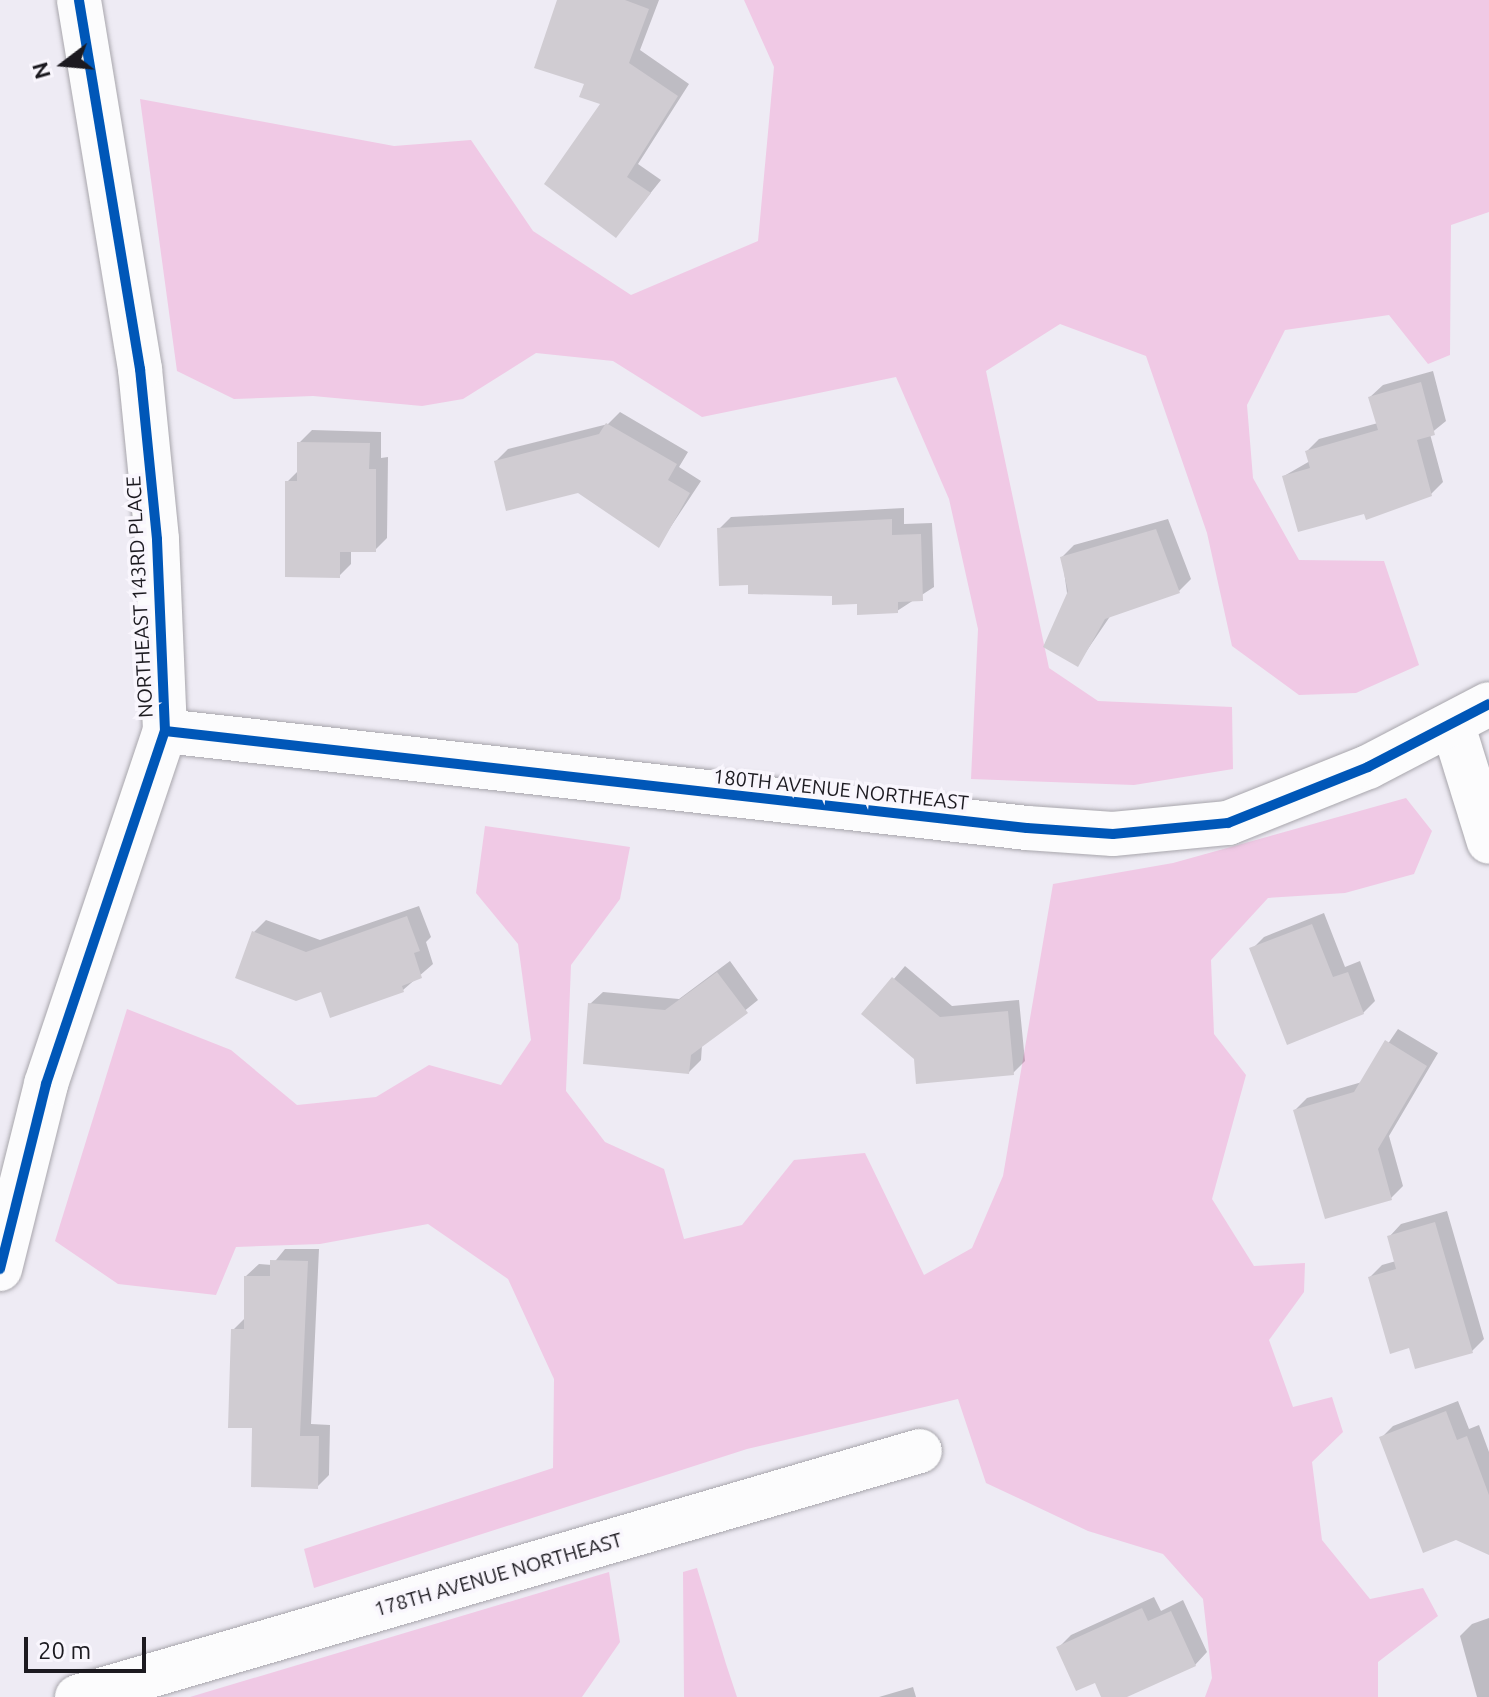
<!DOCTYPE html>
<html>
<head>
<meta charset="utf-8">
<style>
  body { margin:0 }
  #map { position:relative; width:1489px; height:1697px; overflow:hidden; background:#eeebf4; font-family:Ubuntu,sans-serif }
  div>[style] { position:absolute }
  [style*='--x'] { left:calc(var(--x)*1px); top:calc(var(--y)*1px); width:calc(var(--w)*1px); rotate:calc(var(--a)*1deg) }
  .green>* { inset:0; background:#f0c9e5 }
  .shadow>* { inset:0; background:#0003 }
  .building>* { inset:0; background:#d0ccd2 }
  .roads { filter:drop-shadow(0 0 2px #a8a6ac) drop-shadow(0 0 2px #a8a6ac) }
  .minor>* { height:44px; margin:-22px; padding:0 22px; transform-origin:22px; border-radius:22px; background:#fcfcfd }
  .cycleway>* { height:10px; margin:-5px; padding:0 5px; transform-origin:5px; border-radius:5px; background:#0057b8 }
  span { translate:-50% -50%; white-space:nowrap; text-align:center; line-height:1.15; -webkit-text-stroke:7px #f9f6fd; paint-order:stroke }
  .street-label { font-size:20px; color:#1c1a20 }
  .north { position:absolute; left:24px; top:24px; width:80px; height:80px; -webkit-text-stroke:6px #f9f6fd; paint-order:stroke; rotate:254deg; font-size:22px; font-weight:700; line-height:32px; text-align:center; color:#1c1a20 }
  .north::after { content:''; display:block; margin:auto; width:28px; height:36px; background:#1c1a20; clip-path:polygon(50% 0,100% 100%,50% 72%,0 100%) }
  .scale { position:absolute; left:24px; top:1637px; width:122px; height:36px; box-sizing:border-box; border:4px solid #1c1a20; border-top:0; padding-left:10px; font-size:24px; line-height:28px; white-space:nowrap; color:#1c1a20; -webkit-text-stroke:6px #f9f6fd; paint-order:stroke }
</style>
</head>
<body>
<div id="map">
  <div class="green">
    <i style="clip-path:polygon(744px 0,1489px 0,1489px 212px,1451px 225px,1450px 355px,1428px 364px,1389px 315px,1285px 330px,1247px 405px,1253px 478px,1299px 560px,1384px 561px,1419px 665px,1356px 693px,1299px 695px,1232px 646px,1207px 533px,1146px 356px,1060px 324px,986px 371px,1049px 668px,1098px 701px,1232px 707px,1233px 769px,1134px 785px,971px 779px,978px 629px,949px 499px,896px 377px,702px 417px,613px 361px,536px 353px,463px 399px,422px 406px,313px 396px,234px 399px,177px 371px,140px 99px,394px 146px,471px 140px,533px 231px,631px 295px,758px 241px,774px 67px)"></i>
    <i style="clip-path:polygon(1406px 798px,1432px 831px,1414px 874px,1345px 893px,1268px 898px,1211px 960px,1214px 1034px,1246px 1075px,1212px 1199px,1254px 1266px,1305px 1263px,1304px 1292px,1269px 1340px,1293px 1407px,1332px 1397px,1343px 1432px,1312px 1462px,1322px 1540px,1370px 1599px,1423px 1588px,1438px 1616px,1378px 1662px,1378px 1697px,1205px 1697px,1212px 1678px,1203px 1599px,1163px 1554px,1088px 1531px,986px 1483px,958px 1399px,747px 1449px,314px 1588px,304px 1549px,553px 1468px,554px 1379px,508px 1279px,428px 1224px,320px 1244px,236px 1247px,216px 1295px,118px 1284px,55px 1241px,127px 1009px,231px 1050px,297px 1105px,376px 1097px,429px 1065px,501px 1085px,531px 1040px,518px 944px,476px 893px,485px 826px,630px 847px,620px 899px,571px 965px,566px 1091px,605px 1142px,664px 1169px,684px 1239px,742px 1225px,794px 1160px,865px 1153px,924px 1275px,972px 1248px,1003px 1176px,1053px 884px,1173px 863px)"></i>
    <i style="clip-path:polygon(697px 1568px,726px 1664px,737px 1697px,684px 1697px,683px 1572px)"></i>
    <i style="clip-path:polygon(609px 1572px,620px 1642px,582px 1697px,190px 1697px)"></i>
  </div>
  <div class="shadow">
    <i style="clip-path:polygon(559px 0,659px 0,640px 50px,689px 84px,638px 164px,661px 180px,616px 236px,603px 103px,586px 83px)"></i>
    <i style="clip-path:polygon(1433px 371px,1446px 421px,1430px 434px,1443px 482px,1431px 494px,1366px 512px,1284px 476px,1310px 461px,1307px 451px,1319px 439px,1378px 423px,1370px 397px,1383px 385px)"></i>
    <i style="clip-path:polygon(620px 412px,688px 452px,679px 467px,701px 481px,658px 546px,578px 491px,496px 461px,508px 449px,608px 424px)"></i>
    <i style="clip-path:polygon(312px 430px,381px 432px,381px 458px,388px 457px,387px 538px,375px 550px,351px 550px,351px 564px,339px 576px,287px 482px,299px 470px,299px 443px)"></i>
    <i style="clip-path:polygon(904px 508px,904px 524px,932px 523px,934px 587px,897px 611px,834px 594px,750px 583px,719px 529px,731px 517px)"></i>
    <i style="clip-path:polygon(1168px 519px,1191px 579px,1179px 591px,1111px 615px,1077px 665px,1062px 557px,1074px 545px)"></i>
    <i style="clip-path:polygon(419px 906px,431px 937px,426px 942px,433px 964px,403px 990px,323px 989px,254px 932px,266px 920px,320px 940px)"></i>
    <i style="clip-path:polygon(1324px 913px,1345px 967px,1360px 961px,1375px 1001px,1363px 1013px,1252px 949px,1264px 937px)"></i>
    <i style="clip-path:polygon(730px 961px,758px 1000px,702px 1045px,701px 1060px,689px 1072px,590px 1004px,603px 992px,679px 999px)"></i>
    <i style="clip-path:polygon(905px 966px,952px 1006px,1019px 1000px,1025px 1061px,1013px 1073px,916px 1058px,864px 1014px)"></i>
    <i style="clip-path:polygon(1398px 1029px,1438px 1053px,1389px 1136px,1403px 1186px,1391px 1198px,1295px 1110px,1307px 1098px,1362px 1082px)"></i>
    <i style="clip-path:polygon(1447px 1211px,1484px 1339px,1472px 1351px,1411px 1346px,1370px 1277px,1382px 1265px,1396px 1261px,1389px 1237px,1401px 1224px)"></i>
    <i style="clip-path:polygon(285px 1249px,319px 1249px,311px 1424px,330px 1425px,329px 1475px,317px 1487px,254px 1426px,233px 1330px,246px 1317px,246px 1276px,259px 1264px,272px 1265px)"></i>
    <i style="clip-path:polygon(1458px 1401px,1469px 1429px,1479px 1425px,1489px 1452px,1489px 1553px,1456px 1538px,1381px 1438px,1393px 1426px)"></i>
    <i style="clip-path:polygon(1154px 1597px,1161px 1611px,1183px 1600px,1207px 1652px,1195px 1665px,1122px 1697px,1103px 1697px,1096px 1680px,1059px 1647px,1071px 1635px)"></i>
    <i style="clip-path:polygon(1489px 1618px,1489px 1697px,1477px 1697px,1460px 1636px,1472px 1624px)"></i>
    <i style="clip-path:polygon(913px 1687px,916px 1697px,879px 1697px)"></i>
  </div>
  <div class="building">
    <i style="clip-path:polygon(557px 0,625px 0,649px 9px,629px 63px,678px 96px,627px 177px,651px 193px,616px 238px,544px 184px,600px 104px,579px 97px,584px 84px,534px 68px)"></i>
    <i style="clip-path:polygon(1421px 382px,1435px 435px,1417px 440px,1432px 496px,1366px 520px,1364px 514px,1298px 532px,1282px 476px,1310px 468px,1305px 451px,1378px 430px,1368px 397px)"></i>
    <i style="clip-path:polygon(606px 423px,677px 464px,668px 480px,690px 493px,659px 548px,578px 493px,506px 511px,494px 461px,599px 434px)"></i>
    <i style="clip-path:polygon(297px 442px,370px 443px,369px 469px,376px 469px,376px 552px,340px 552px,340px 578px,285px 577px,285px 481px,297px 481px)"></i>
    <i style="clip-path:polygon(892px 519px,892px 535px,921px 534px,923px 601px,898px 602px,898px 613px,857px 615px,857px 604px,832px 605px,832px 596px,748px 594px,748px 585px,719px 586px,717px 528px)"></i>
    <i style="clip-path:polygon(1156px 529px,1180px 593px,1105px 619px,1078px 667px,1043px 647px,1068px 591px,1060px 557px)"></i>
    <i style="clip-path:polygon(407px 916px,420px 951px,414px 953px,422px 978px,402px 986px,404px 992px,330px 1018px,321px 992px,296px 1001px,235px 978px,252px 931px,306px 952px)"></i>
    <i style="clip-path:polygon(1312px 924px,1333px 977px,1348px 972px,1364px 1014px,1287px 1045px,1249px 948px)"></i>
    <i style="clip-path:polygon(717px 972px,748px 1013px,691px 1055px,689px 1074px,583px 1064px,588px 1003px,665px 1010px)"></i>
    <i style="clip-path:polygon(892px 977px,940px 1017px,1008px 1011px,1014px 1075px,916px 1084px,914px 1059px,861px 1014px)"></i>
    <i style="clip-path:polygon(1385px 1040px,1427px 1066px,1378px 1149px,1392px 1200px,1325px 1219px,1293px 1110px,1354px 1092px)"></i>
    <i style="clip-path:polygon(1435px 1222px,1473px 1353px,1415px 1369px,1409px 1348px,1390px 1354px,1368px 1277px,1396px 1269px,1387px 1236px)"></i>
    <i style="clip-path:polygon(270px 1260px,308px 1261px,300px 1436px,319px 1436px,318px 1489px,251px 1487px,252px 1428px,228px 1428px,231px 1329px,244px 1329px,244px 1276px,270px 1276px)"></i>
    <i style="clip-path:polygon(1446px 1411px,1457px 1440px,1467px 1436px,1489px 1495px,1489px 1555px,1456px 1540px,1423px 1553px,1379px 1437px)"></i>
    <i style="clip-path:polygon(1142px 1608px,1148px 1621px,1171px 1611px,1196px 1666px,1127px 1697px,1101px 1697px,1095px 1683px,1076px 1691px,1056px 1647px)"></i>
  </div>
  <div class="roads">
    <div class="minor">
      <i style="--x:1453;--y:726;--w:121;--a:72.8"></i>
      <i style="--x:165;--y:731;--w:867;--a:6.42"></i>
      <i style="--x:1027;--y:828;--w:86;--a:4"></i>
      <i style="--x:1113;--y:834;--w:116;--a:-5.5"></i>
      <i style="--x:1228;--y:823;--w:151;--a:-21.8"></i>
      <i style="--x:1368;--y:767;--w:136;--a:-27.5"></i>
      <i style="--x:0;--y:1269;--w:191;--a:-76"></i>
      <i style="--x:46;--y:1084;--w:373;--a:-71.4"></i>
      <i style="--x:165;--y:731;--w:192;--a:-92.4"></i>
      <i style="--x:157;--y:539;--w:171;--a:-95.7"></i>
      <i style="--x:140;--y:369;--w:374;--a:-99.4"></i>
      <i style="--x:77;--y:1697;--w:878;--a:-16.27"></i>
    </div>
  </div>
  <div class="cycleway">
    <i style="--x:165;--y:731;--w:867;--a:6.42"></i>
    <i style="--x:1027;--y:828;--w:86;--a:4"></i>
    <i style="--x:1113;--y:834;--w:116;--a:-5.5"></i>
    <i style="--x:1228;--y:823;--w:151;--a:-21.8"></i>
    <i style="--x:1368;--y:767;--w:136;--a:-27.5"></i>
    <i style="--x:0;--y:1269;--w:191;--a:-76"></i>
    <i style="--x:46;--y:1084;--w:373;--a:-71.4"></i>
    <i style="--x:165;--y:731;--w:192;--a:-92.4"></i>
    <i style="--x:157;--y:539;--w:171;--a:-95.7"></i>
    <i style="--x:140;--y:369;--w:374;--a:-99.4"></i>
  </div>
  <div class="street-label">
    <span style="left:139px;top:597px;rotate:-93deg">NORTHEAST 143RD PLACE</span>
    <span style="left:841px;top:789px;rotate:6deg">180TH AVENUE NORTHEAST</span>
    <span style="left:498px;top:1574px;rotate:-16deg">178TH AVENUE NORTHEAST</span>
  </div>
  <div class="north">N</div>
  <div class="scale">20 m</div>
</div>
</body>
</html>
